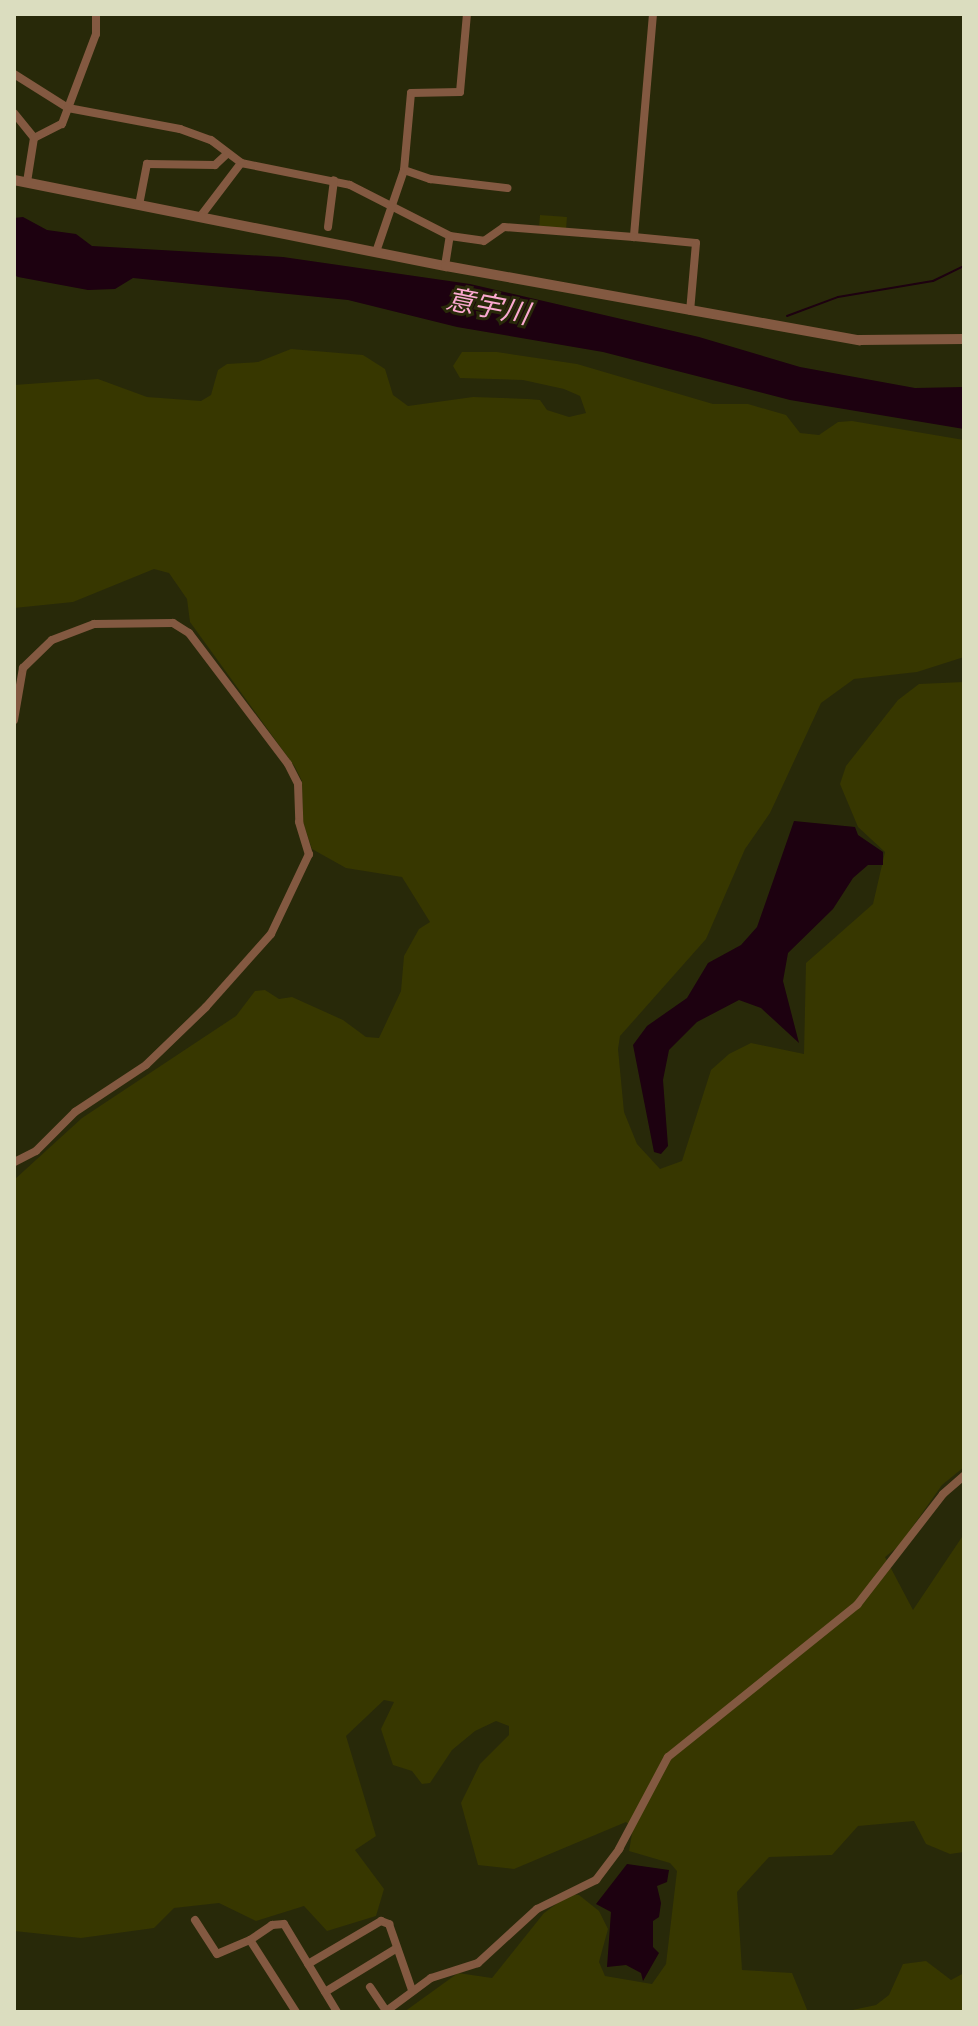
<!DOCTYPE html>
<html>
<head>
<meta charset="utf-8">
<style>
  body { margin:0 }
  #map { position:relative; width:978px; height:2026px; overflow:hidden; background:#282909; font-family:"Noto Serif","Noto Sans JP",serif }
  div>[style] { position:absolute }
  [style*='--x'] { left:calc(var(--x)*1px); top:calc(var(--y)*1px); width:calc(var(--w)*1px); rotate:calc(var(--a)*1deg) }
  .green>* { inset:0; background:#373700; transform-origin:0 0 }
  .water>* { inset:0; background:#1d0110 }
  .stream>* { height:2px; margin:-1px; padding:0 1px; transform-origin:1px; border-radius:1px; background:#1d0110 }
  .minor>* { height:8px; margin:-4px; padding:0 4px; transform-origin:4px; border-radius:4px; background:#835941 }
  .tertiary>* { height:10px; margin:-5px; padding:0 5px; transform-origin:5px; border-radius:5px; background:#835941 }
  span { translate:-50% -50%; white-space:nowrap; text-align:center; line-height:1.15; -webkit-text-stroke:6px #282909; paint-order:stroke }
  .water-label { font-size:28px; color:#fba9d0; font-style:italic }
  .frame { position:absolute; inset:0; border:16px solid #dbddbf; pointer-events:none }
</style>
</head>
<body>
<div id="map">
  <div class="green">
    <i style="left:540px;top:215px;width:27px;height:12px;rotate:4deg"></i>
    <i style="clip-path:polygon(291px 349px,363px 355px,385px 369px,393px 395px,408px 406px,473px 397px,528px 399px,540px 400px,547px 410px,569px 417px,586px 413px,580px 396px,564px 389px,523px 380px,460px 378px,453px 366px,462px 352px,497px 352px,577px 364px,713px 404px,748px 404px,786px 415px,800px 433px,819px 435px,838px 422px,852px 421px,964px 440px,964px 657px,917px 672px,854px 679px,821px 703px,770px 813px,745px 849px,706px 939px,620px 1036px,618px 1049px,624px 1112px,637px 1144px,660px 1169px,682px 1161px,711px 1070px,729px 1054px,751px 1043px,804px 1054px,806px 963px,873px 904px,885px 852px,858px 827px,840px 784px,846px 766px,898px 700px,919px 684px,964px 682px,964px 1467px,942px 1485px,899px 1546px,885px 1557px,913px 1610px,964px 1534px,964px 1852px,950px 1854px,926px 1844px,914px 1821px,858px 1826px,832px 1855px,769px 1857px,737px 1892px,742px 1970px,792px 1973px,808px 2012px,404px 2012px,458px 1973px,492px 1978px,544px 1913px,570px 1894px,579px 1895px,599px 1911px,608px 1929px,599px 1962px,605px 1976px,652px 1984px,666px 1964px,677px 1871px,670px 1863px,629px 1851px,633px 1828px,626px 1822px,514px 1869px,478px 1865px,461px 1803px,480px 1764px,509px 1735px,509px 1726px,496px 1721px,475px 1731px,452px 1750px,430px 1783px,422px 1784px,412px 1771px,393px 1765px,381px 1729px,394px 1702px,384px 1700px,346px 1736px,376px 1836px,355px 1850px,384px 1889px,376px 1916px,327px 1931px,304px 1906px,256px 1921px,219px 1903px,174px 1908px,154px 1928px,81px 1938px,14px 1931px,14px 1180px,82px 1118px,236px 1016px,255px 991px,265px 990px,279px 999px,292px 997px,343px 1020px,366px 1037px,379px 1038px,401px 991px,404px 956px,419px 929px,430px 922px,402px 877px,346px 868px,312px 849px,303px 822px,302px 781px,295px 767px,190px 622px,187px 599px,169px 573px,154px 569px,73px 602px,14px 608px,14px 385px,98px 379px,147px 397px,201px 401px,211px 395px,218px 370px,227px 364px,258px 362px)"></i>
    <i style="clip-path:polygon(926px 1961px,951px 1980px,964px 1973px,964px 2012px,843px 2012px,876px 2005px,889px 1995px,903px 1964px)"></i>
  </div>
  <div class="water">
    <i style="clip-path:polygon(23px 217px,47px 230px,76px 234px,92px 246px,283px 257px,470px 284px,699px 337px,800px 367px,915px 388px,964px 387px,964px 429px,790px 400px,603px 352px,457px 327px,348px 300px,133px 278px,115px 289px,88px 290px,18px 277px,14px 275px,14px 218px)"></i>
    <i style="clip-path:polygon(794px 821px,855px 827px,858px 835px,883px 852px,883px 865px,868px 865px,853px 878px,833px 909px,788px 953px,783px 981px,799px 1043px,761px 1008px,739px 1000px,697px 1022px,669px 1050px,663px 1080px,668px 1146px,661px 1154px,654px 1152px,633px 1045px,647px 1026px,687px 998px,708px 963px,741px 945px,757px 927px)"></i>
    <i style="clip-path:polygon(627px 1864px,669px 1870px,667px 1882px,657px 1886px,661px 1903px,659px 1917px,653px 1921px,653px 1947px,659px 1953px,643px 1981px,641px 1973px,626px 1965px,607px 1967px,611px 1912px,596px 1904px)"></i>
  </div>
  <div class="stream">
    <i style="--x:787;--y:316;--w:54;--a:-20.4"></i>
    <i style="--x:838;--y:297;--w:96;--a:-9.6"></i>
    <i style="--x:933;--y:281;--w:34;--a:-26"></i>
  </div>
  <div class="minor">
    <i style="--x:653;--y:14;--w:224;--a:94.9"></i>
    <i style="--x:634;--y:237;--w:62;--a:5.5"></i>
    <i style="--x:696;--y:243;--w:68;--a:95"></i>
    <i style="--x:14;--y:74;--w:64;--a:32.2"></i>
    <i style="--x:68;--y:108;--w:114;--a:10.6"></i>
    <i style="--x:180;--y:129;--w:33;--a:20"></i>
    <i style="--x:211;--y:140;--w:38;--a:37"></i>
    <i style="--x:241;--y:163;--w:111;--a:11.4"></i>
    <i style="--x:350;--y:185;--w:112;--a:27"></i>
    <i style="--x:14;--y:113;--w:32;--a:51"></i>
    <i style="--x:34;--y:138;--w:31;--a:-27"></i>
    <i style="--x:62;--y:124;--w:96;--a:-69.3"></i>
    <i style="--x:96;--y:34;--w:20;--a:-90"></i>
    <i style="--x:404;--y:170;--w:28;--a:19"></i>
    <i style="--x:430;--y:179;--w:78;--a:6.7"></i>
    <i style="--x:27;--y:182;--w:45;--a:-81"></i>
    <i style="--x:139;--y:205;--w:42;--a:-79"></i>
    <i style="--x:147;--y:164;--w:68;--a:0.8"></i>
    <i style="--x:215;--y:165;--w:16;--a:-43"></i>
    <i style="--x:200;--y:217;--w:68;--a:-52.8"></i>
    <i style="--x:328;--y:227;--w:47;--a:-82.7"></i>
    <i style="--x:376;--y:252;--w:87;--a:-71.1"></i>
    <i style="--x:404;--y:170;--w:77;--a:-84.8"></i>
    <i style="--x:411;--y:93;--w:49;--a:-1.2"></i>
    <i style="--x:460;--y:92;--w:78;--a:-84.9"></i>
    <i style="--x:445;--y:266;--w:30;--a:-81"></i>
    <i style="--x:450;--y:236;--w:34;--a:8"></i>
    <i style="--x:484;--y:241;--w:24;--a:-35"></i>
    <i style="--x:504;--y:227;--w:130;--a:4.4"></i>
    <i style="--x:14;--y:720;--w:53;--a:-80.2"></i>
    <i style="--x:23;--y:668;--w:40;--a:-44"></i>
    <i style="--x:52;--y:640;--w:45;--a:-20.9"></i>
    <i style="--x:94;--y:624;--w:79;--a:-0.7"></i>
    <i style="--x:173;--y:623;--w:19;--a:32"></i>
    <i style="--x:189;--y:633;--w:164;--a:52.9"></i>
    <i style="--x:288;--y:764;--w:22;--a:63"></i>
    <i style="--x:298;--y:784;--w:38;--a:88"></i>
    <i style="--x:299;--y:822;--w:34;--a:73"></i>
    <i style="--x:309;--y:854;--w:89;--a:115.4"></i>
    <i style="--x:271;--y:934;--w:98;--a:131.7"></i>
    <i style="--x:206;--y:1007;--w:83;--a:136"></i>
    <i style="--x:146;--y:1065;--w:85;--a:146.5"></i>
    <i style="--x:75;--y:1112;--w:55;--a:135"></i>
    <i style="--x:36;--y:1151;--w:25;--a:153"></i>
    <i style="--x:195;--y:1920;--w:40;--a:57.1"></i>
    <i style="--x:217;--y:1954;--w:36;--a:-23"></i>
    <i style="--x:250;--y:1940;--w:85;--a:57.4"></i>
    <i style="--x:250;--y:1940;--w:27;--a:-34"></i>
    <i style="--x:272;--y:1925;--w:12;--a:-5"></i>
    <i style="--x:284;--y:1924;--w:103;--a:58.9"></i>
    <i style="--x:308;--y:1964;--w:85;--a:-30.5"></i>
    <i style="--x:381;--y:1921;--w:9;--a:21"></i>
    <i style="--x:389;--y:1924;--w:70;--a:70.8"></i>
    <i style="--x:370;--y:1987;--w:29;--a:56"></i>
    <i style="--x:325;--y:1992;--w:84;--a:-31.4"></i>
    <i style="--x:385;--y:2012;--w:57;--a:-36.5"></i>
    <i style="--x:431;--y:1978;--w:49;--a:-17.7"></i>
    <i style="--x:478;--y:1963;--w:80;--a:-42.5"></i>
    <i style="--x:537;--y:1909;--w:66;--a:-26.2"></i>
    <i style="--x:596;--y:1880;--w:39;--a:-53"></i>
    <i style="--x:619;--y:1849;--w:104;--a:-62"></i>
    <i style="--x:668;--y:1757;--w:243;--a:-38.8"></i>
    <i style="--x:857;--y:1605;--w:140;--a:-52.2"></i>
    <i style="--x:943;--y:1494;--w:28;--a:-41"></i>
  </div>
  <div class="tertiary">
    <i style="--x:14;--y:180;--w:440;--a:11.3"></i>
    <i style="--x:446;--y:266;--w:420;--a:10.2"></i>
    <i style="--x:859;--y:340;--w:105;--a:-0.5"></i>
  </div>
  <div class="water-label">
    <span style="left:488px;top:305px;rotate:11deg">意宇川</span>
  </div>
  <div class="frame"></div>
</div>
</body>
</html>
